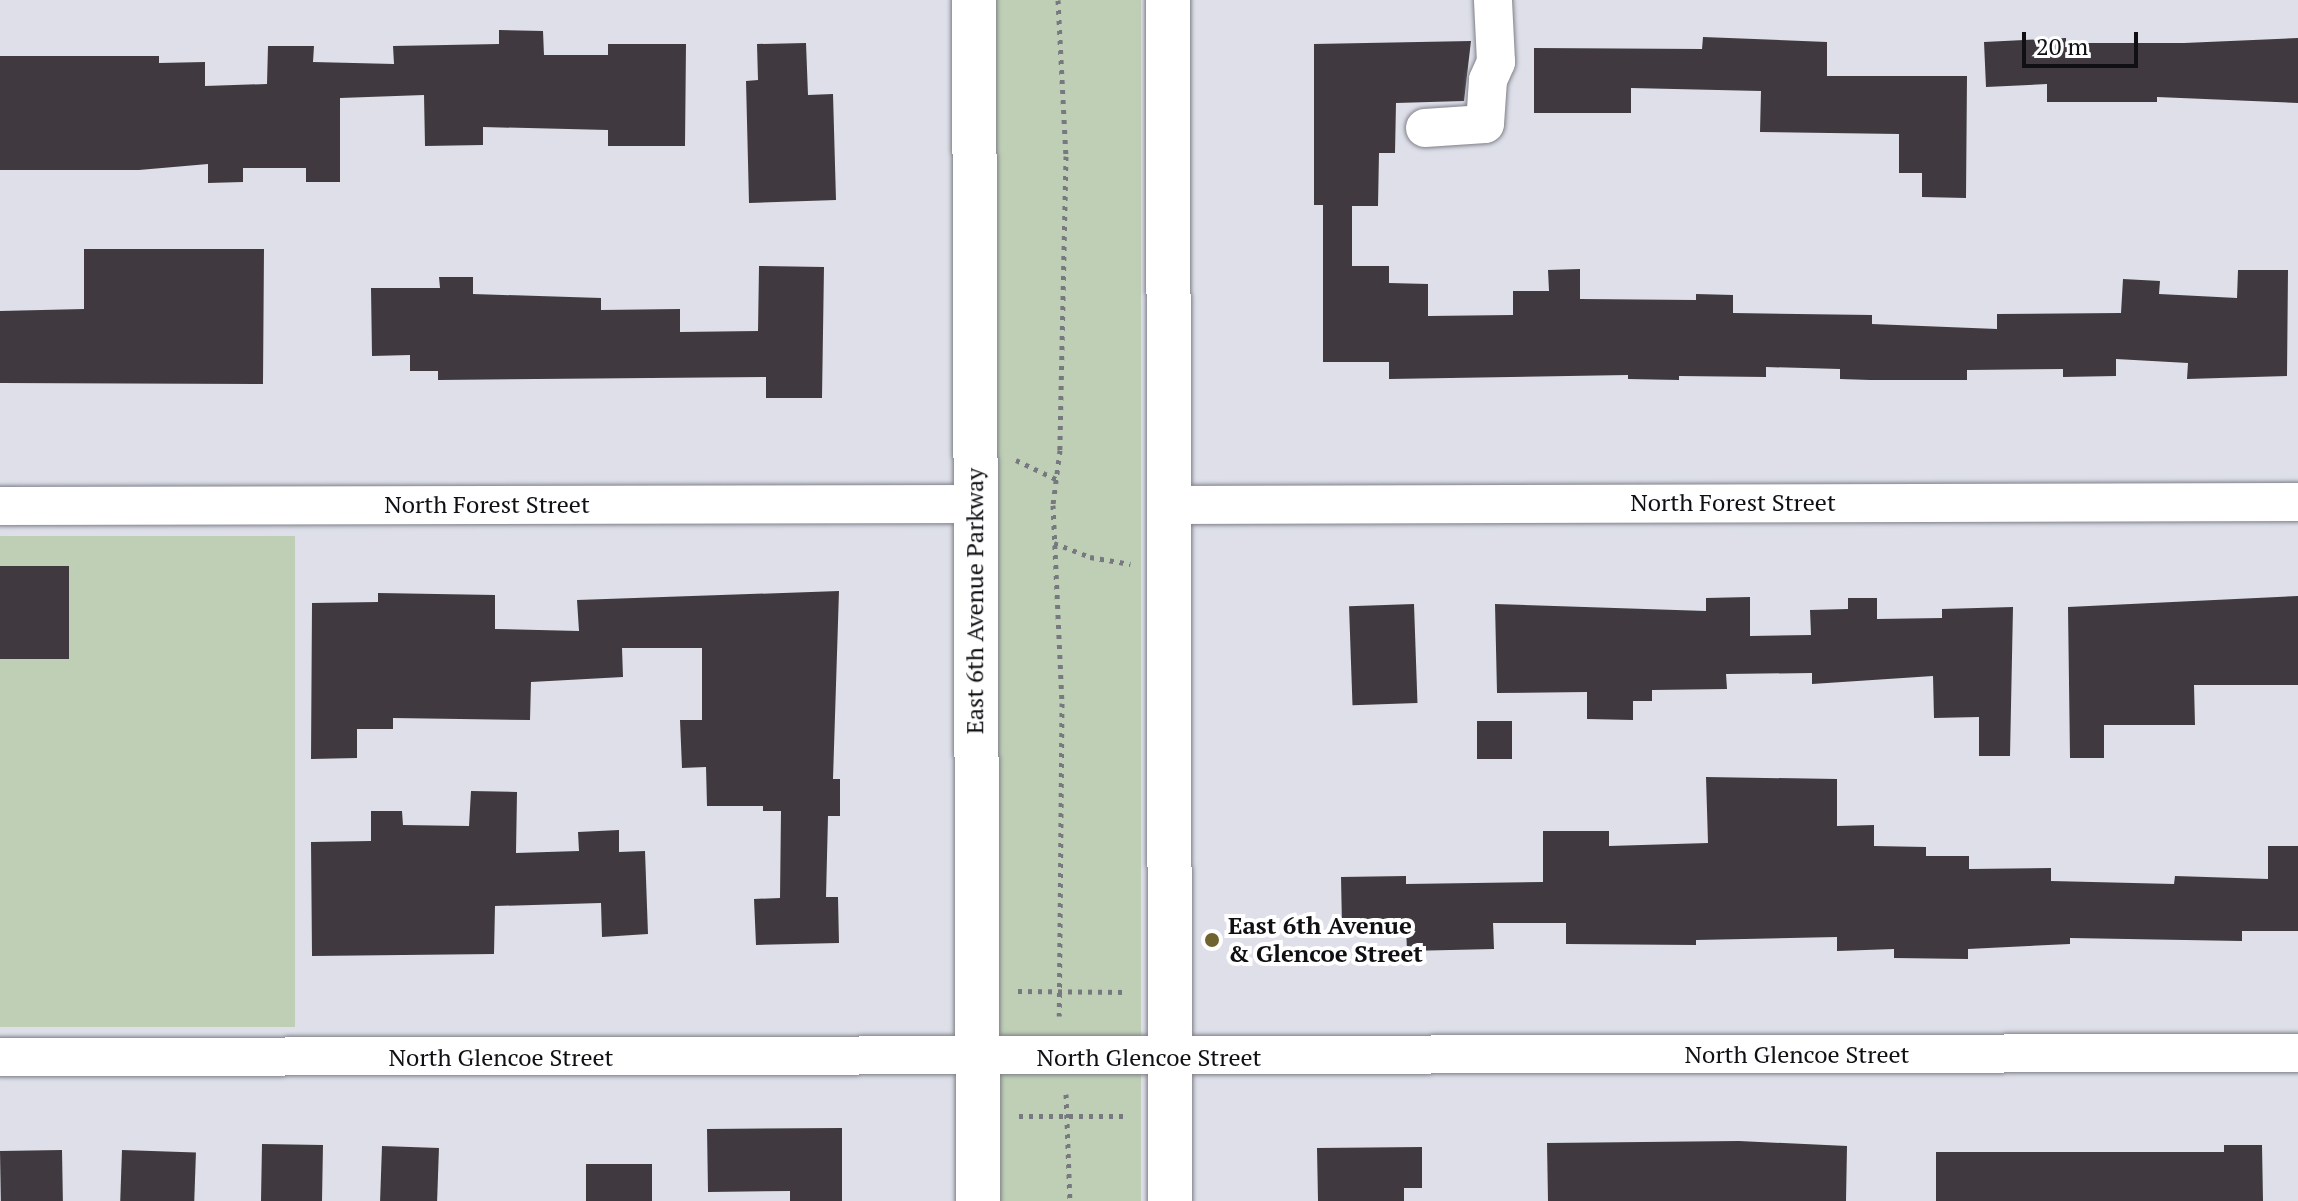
<!DOCTYPE html>
<html>
<head>
<meta charset="utf-8">
<style>
  body { margin:0 }
  #map { position:relative; width:2298px; height:1201px; overflow:hidden; background:#dedfe9; font-family:"PT Serif",serif }
  div>[style] { position:absolute }
  [style*='--x'] { left:calc(var(--x)*1px); top:calc(var(--y)*1px); width:calc(var(--w)*1px); rotate:calc(var(--a)*1deg) }
  .green>* { inset:0; background:#bfcfb6; transform-origin:0 0 }
  .building>* { inset:0; background:#403a40; transform-origin:0 0 }
  .path>* { height:5px; margin-top:-2.5px; transform-origin:0; background:repeating-linear-gradient(90deg,#787980 0 4px,transparent 0 10px) }
  .roads { filter:drop-shadow(0 0 2px #7f8089) drop-shadow(0 0 2px #7f8089) }
  .minor>* { height:38px; margin:-19px; padding:0 19px; transform-origin:19px; border-radius:19px; background:#fff }
  .major>* { height:44px; margin:-22px; padding:0 22px; transform-origin:22px; border-radius:22px; background:#fff }
  .dots>* { width:22px; height:22px; translate:-50% -50%; box-sizing:border-box; border:4px solid #fff; border-radius:50% }
  span { translate:-50% -50%; white-space:nowrap; text-align:center; line-height:1.15; -webkit-text-stroke:8px #fff; paint-order:stroke }
  .street-label { font-size:24px; color:#101014 }
  .poi-label { font-size:24px; color:#101014; font-weight:700 }
  .left { translate:0 -50%; text-align:left }
  .scale { position:absolute; left:2022px; top:32px; width:116px; height:36px; box-sizing:border-box; border:4px solid #101014; border-top:0; padding-left:10px; font-size:24px; line-height:28px; white-space:nowrap; color:#101014; -webkit-text-stroke:6px #fff; paint-order:stroke }
</style>
</head>
<body>
<div id="map">
  <div class="green">
    <i style="left:995px;top:0;width:146px;height:1201px"></i>
    <i style="left:295px;top:536px;width:491px;height:295px;rotate:90deg"></i>
  </div>
  <div class="building">
    <i style="clip-path:polygon(499px 30px,543px 31px,544px 55px,608px 55px,608px 44px,686px 44px,685px 146px,608px 146px,608px 130px,483px 127px,483px 145px,425px 146px,424px 95px,340px 98px,340px 182px,306px 182px,306px 168px,243px 168px,243px 182px,208px 183px,208px 164px,139px 170px,0 170px,0 56px,159px 56px,159px 63px,205px 62px,205px 86px,267px 84px,268px 46px,314px 46px,313px 62px,394px 64px,393px 46px,499px 44px)"></i>
    <i style="clip-path:polygon(1703px 37px,1827px 42px,1827px 76px,1967px 76px,1966px 198px,1922px 197px,1922px 173px,1899px 173px,1899px 134px,1760px 132px,1761px 91px,1631px 88px,1631px 113px,1534px 113px,1534px 48px,1702px 49px)"></i>
    <i style="clip-path:polygon(2066px 38px,2066px 43px,2184px 43px,2298px 38px,2298px 103px,2157px 97px,2157px 102px,2047px 102px,2047px 84px,1986px 87px,1984px 42px)"></i>
    <i style="clip-path:polygon(1471px 41px,1464px 101px,1396px 103px,1395px 153px,1379px 153px,1378px 206px,1352px 206px,1352px 266px,1389px 266px,1389px 283px,1428px 284px,1428px 316px,1513px 315px,1513px 291px,1549px 291px,1548px 270px,1580px 269px,1580px 299px,1696px 300px,1696px 294px,1733px 295px,1733px 313px,1872px 315px,1872px 324px,1997px 329px,1997px 314px,2121px 313px,2123px 279px,2160px 281px,2159px 294px,2237px 298px,2238px 270px,2288px 270px,2287px 376px,2187px 379px,2188px 363px,2116px 359px,2116px 376px,2063px 377px,2063px 369px,1967px 370px,1967px 380px,1870px 380px,1840px 379px,1840px 369px,1766px 367px,1766px 377px,1679px 376px,1679px 380px,1628px 379px,1628px 375px,1389px 379px,1389px 362px,1323px 362px,1323px 205px,1314px 205px,1314px 44px)"></i>
    <i style="clip-path:polygon(806px 43px,808px 95px,833px 94px,836px 200px,749px 203px,746px 81px,758px 80px,757px 44px)"></i>
    <i style="clip-path:polygon(84px 249px,264px 249px,263px 384px,0 383px,0 311px,84px 309px)"></i>
    <i style="clip-path:polygon(759px 266px,824px 267px,822px 398px,766px 398px,766px 377px,438px 380px,438px 371px,410px 371px,410px 355px,372px 356px,371px 288px,440px 288px,439px 277px,473px 277px,473px 294px,601px 298px,601px 310px,680px 309px,680px 332px,758px 331px)"></i>
    <i style="left:0;top:566px;width:69px;height:93px"></i>
    <i style="clip-path:polygon(839px 591px,833px 779px,840px 779px,840px 816px,828px 816px,826px 897px,838px 897px,839px 943px,756px 945px,754px 899px,780px 898px,781px 811px,763px 811px,763px 806px,707px 806px,706px 767px,682px 768px,680px 720px,702px 720px,702px 648px,622px 648px,623px 677px,531px 682px,530px 720px,393px 718px,393px 729px,357px 729px,357px 758px,311px 759px,312px 603px,378px 602px,378px 593px,495px 595px,495px 629px,579px 631px,577px 600px)"></i>
    <i style="clip-path:polygon(2298px 596px,2298px 685px,2194px 685px,2195px 725px,2104px 725px,2104px 758px,2070px 758px,2068px 607px)"></i>
    <i style="clip-path:polygon(1750px 597px,1750px 636px,1811px 635px,1810px 610px,1848px 609px,1848px 598px,1877px 598px,1877px 619px,1942px 618px,1942px 609px,2013px 607px,2010px 756px,1979px 756px,1979px 717px,1934px 718px,1933px 676px,1812px 684px,1812px 673px,1726px 674px,1727px 689px,1652px 690px,1652px 701px,1633px 701px,1633px 720px,1587px 719px,1587px 692px,1497px 693px,1495px 604px,1706px 611px,1706px 598px)"></i>
    <i style="left:1414px;top:604px;width:99px;height:65px;rotate:88deg"></i>
    <i style="left:1477px;top:721px;width:35px;height:38px"></i>
    <i style="clip-path:polygon(1706px 777px,1837px 779px,1837px 826px,1874px 825px,1874px 846px,1926px 847px,1926px 856px,1969px 856px,1969px 869px,2051px 868px,2051px 881px,2174px 884px,2175px 876px,2268px 879px,2268px 846px,2298px 846px,2298px 931px,2242px 931px,2242px 941px,2070px 938px,2070px 944px,1968px 949px,1968px 959px,1894px 958px,1894px 949px,1837px 951px,1837px 937px,1696px 940px,1696px 945px,1566px 944px,1566px 923px,1493px 923px,1494px 949px,1407px 951px,1406px 926px,1342px 927px,1341px 877px,1406px 876px,1406px 884px,1543px 882px,1543px 831px,1609px 831px,1609px 846px,1708px 843px)"></i>
    <i style="clip-path:polygon(471px 791px,517px 792px,516px 853px,579px 851px,578px 832px,619px 830px,619px 852px,645px 851px,648px 934px,602px 937px,601px 903px,495px 906px,494px 954px,312px 956px,311px 842px,371px 841px,371px 811px,402px 811px,403px 825px,469px 826px)"></i>
    <i style="clip-path:polygon(842px 1128px,842px 1201px,790px 1201px,790px 1191px,708px 1192px,707px 1129px)"></i>
    <i style="clip-path:polygon(1739px 1141px,1847px 1146px,1846px 1201px,1548px 1201px,1547px 1143px)"></i>
    <i style="left:262px;top:1144px;width:61px;height:57px;rotate:1deg"></i>
    <i style="clip-path:polygon(2224px 1145px,2262px 1145px,2263px 1201px,1936px 1201px,1936px 1152px,2224px 1152px)"></i>
    <i style="left:382px;top:1146px;width:57px;height:55px;rotate:2deg"></i>
    <i style="clip-path:polygon(1422px 1147px,1422px 1188px,1404px 1188px,1404px 1201px,1318px 1201px,1317px 1148px)"></i>
    <i style="left:62px;top:1150px;width:51px;height:62px;rotate:89deg"></i>
    <i style="left:122px;top:1150px;width:74px;height:51px;rotate:2deg"></i>
    <i style="left:586px;top:1164px;width:66px;height:37px"></i>
  </div>
  <div class="path">
    <i style="--x:1058;--y:0;--w:156;--a:87.1"></i>
    <i style="--x:1066;--y:156;--w:294;--a:91.2"></i>
    <i style="--x:1060;--y:450;--w:55;--a:97.3"></i>
    <i style="--x:1053;--y:505;--w:198;--a:87.4"></i>
    <i style="--x:1062;--y:703;--w:313;--a:90.5"></i>
    <i style="--x:1016;--y:460;--w:47;--a:25.5"></i>
    <i style="--x:1054;--y:543;--w:39;--a:21"></i>
    <i style="--x:1090;--y:557;--w:41;--a:9.9"></i>
    <i style="--x:1018;--y:991;--w:110;--a:0.5"></i>
    <i style="--x:1066;--y:1094;--w:107;--a:87.9"></i>
    <i style="--x:1019;--y:1116;--w:110;--a:0"></i>
  </div>
  <div class="roads">
    <div class="minor">
      <i style="--x:1425;--y:128;--w:60;--a:-3.8"></i>
      <i style="--x:1485;--y:124;--w:44;--a:-86.1"></i>
      <i style="--x:1488;--y:80;--w:20;--a:-66"></i>
      <i style="--x:1496;--y:62;--w:62;--a:-92.8"></i>
      <i style="--x:1169;--y:505;--w:1129;--a:-0.15"></i>
      <i style="--x:0;--y:506;--w:974;--a:-0.12"></i>
      <i style="--x:0;--y:1057;--w:2298;--a:-0.1"></i>
    </div>
    <div class="major">
      <i style="--x:974;--y:0;--w:1201;--a:89.81"></i>
      <i style="--x:1168;--y:0;--w:1201;--a:89.9"></i>
    </div>
  </div>
  <div class="dots">
    <i style="left:1212px;top:940px;background:#716330"></i>
  </div>
  <div class="street-label">
    <span style="left:1733px;top:503px">North Forest Street</span>
    <span style="left:487px;top:505px">North Forest Street</span>
    <span style="left:975px;top:601px;rotate:-90deg">East 6th Avenue Parkway</span>
    <span style="left:1797px;top:1055px">North Glencoe Street</span>
    <span style="left:501px;top:1058px">North Glencoe Street</span>
    <span style="left:1149px;top:1058px">North Glencoe Street</span>
  </div>
  <div class="poi-label">
    <span class="left" style="left:1228px;top:940px">East 6th Avenue<br>&amp; Glencoe Street</span>
  </div>
  <div class="scale">20 m</div>
</div>
</body>
</html>
